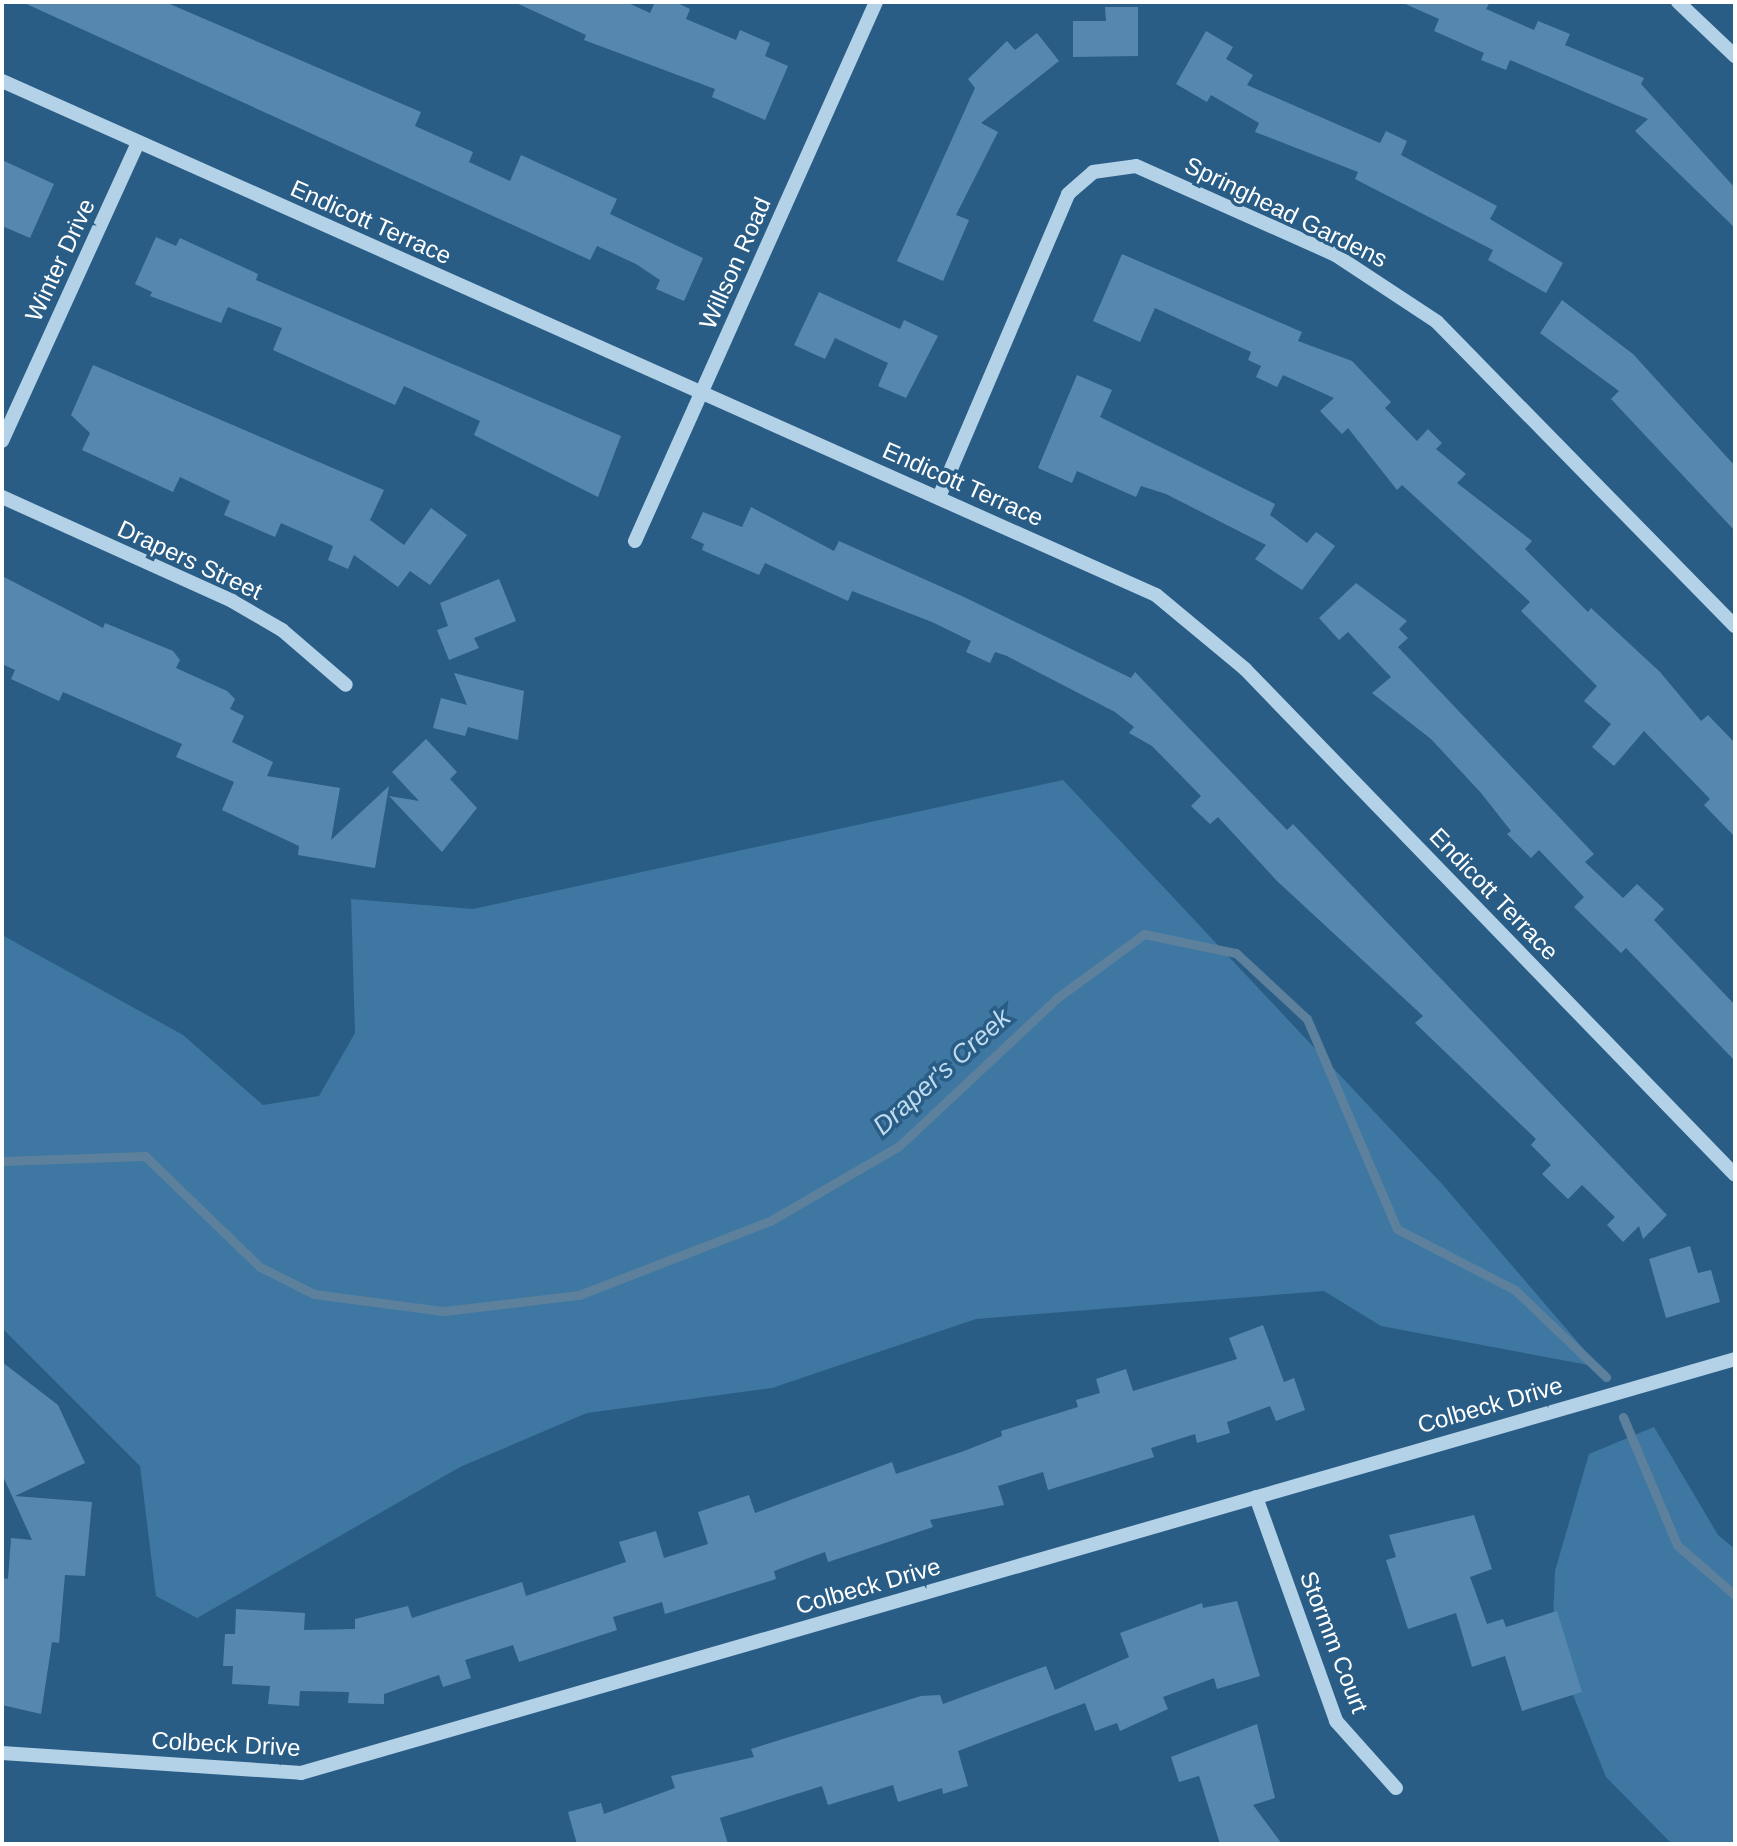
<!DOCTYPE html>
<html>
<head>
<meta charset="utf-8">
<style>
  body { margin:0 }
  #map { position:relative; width:1737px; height:1846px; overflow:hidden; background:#295d86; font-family:Arial,sans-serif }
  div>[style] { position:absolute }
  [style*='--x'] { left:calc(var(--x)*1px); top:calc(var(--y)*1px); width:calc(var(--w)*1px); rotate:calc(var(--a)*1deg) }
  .green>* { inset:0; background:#3e77a2 }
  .stream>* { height:9px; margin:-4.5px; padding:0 4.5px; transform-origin:4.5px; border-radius:4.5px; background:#5d819c }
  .building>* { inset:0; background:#5688af }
  .minor>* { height:14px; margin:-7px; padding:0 7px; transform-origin:7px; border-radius:7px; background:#b4d2e7 }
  span { translate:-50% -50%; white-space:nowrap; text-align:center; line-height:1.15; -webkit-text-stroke:7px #295d86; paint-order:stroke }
  .street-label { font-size:24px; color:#fff }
  .water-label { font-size:26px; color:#bfdbef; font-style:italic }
  .frame { position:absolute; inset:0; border:4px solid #fff; pointer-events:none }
</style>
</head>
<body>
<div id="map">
  <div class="green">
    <i style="clip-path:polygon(1063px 780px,1443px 1185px,1599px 1367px,1381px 1326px,1324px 1291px,976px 1319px,772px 1388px,587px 1413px,460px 1467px,197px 1618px,156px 1596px,140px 1466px,2px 1328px,2px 935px,183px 1035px,263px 1105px,319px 1096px,355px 1033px,351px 899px,473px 909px)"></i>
    <i style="clip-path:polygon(1654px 1427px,1718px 1535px,1735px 1549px,1735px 1844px,1672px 1844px,1606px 1777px,1552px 1643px,1555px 1571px,1589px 1454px)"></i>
  </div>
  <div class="stream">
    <i style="--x:2;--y:1161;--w:143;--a:-2"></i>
    <i style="--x:145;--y:1156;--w:160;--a:44"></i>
    <i style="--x:260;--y:1267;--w:60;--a:26.6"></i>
    <i style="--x:314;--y:1294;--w:131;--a:7.5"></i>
    <i style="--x:444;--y:1311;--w:136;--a:-6.8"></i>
    <i style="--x:579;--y:1295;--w:205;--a:-21.2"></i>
    <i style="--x:770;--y:1221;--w:149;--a:-30.2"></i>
    <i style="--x:899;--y:1146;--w:216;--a:-43.1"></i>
    <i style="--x:1057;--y:998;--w:108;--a:-36.3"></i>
    <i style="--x:1144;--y:934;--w:94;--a:11.7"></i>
    <i style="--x:1236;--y:953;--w:97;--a:42.9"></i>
    <i style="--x:1307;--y:1019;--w:228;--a:66.8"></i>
    <i style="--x:1397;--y:1229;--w:133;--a:27.3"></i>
    <i style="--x:1515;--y:1290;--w:126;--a:43.7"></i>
    <i style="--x:1623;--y:1417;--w:139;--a:67.1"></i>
    <i style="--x:1677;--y:1545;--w:77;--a:40.8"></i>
  </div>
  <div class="building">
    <i style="clip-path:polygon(22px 2px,165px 2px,421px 112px,415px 126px,473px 152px,469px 162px,510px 181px,521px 155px,617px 199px,610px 214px,703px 258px,684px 301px,656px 289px,660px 280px,636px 264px,597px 246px,590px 260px)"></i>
    <i style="clip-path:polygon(514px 2px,626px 2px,650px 13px,655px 2px,675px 2px,690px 9px,686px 19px,736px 40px,740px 30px,770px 43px,765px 56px,788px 66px,765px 120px,712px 97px,715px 89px,584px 40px,586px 35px)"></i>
    <i style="clip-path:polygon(1401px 2px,1490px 2px,1486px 9px,1534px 30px,1538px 21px,1570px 34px,1565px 45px,1644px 78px,1641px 84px,1735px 188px,1735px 228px,1635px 131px,1648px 119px,1510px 60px,1506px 70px,1481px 60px,1484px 53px,1434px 31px,1439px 19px)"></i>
    <i style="clip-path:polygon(1105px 7px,1138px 7px,1138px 56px,1073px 57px,1073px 21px,1106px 21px)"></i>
    <i style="clip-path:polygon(1206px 31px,1233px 47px,1226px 59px,1253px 75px,1247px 85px,1380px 143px,1386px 131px,1407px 141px,1401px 155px,1497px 206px,1490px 219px,1563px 263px,1546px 293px,1488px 260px,1493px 250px,1355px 179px,1358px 172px,1255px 132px,1259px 123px,1211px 95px,1207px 102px,1176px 84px)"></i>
    <i style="clip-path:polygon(1037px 33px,1059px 61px,981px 123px,998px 132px,956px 215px,969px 220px,943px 281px,897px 261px,975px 88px,968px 79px,1007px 41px,1015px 50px)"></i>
    <i style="clip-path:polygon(2px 160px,54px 184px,30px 238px,2px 226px)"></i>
    <i style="clip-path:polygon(156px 237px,176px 246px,180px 238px,258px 274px,256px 280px,621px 436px,598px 497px,474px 435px,480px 421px,404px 386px,395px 405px,273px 350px,282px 328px,228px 307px,221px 323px,150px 296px,152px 292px,135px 284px)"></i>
    <i style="clip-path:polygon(1122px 254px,1302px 332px,1298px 341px,1352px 361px,1391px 402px,1385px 408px,1417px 441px,1428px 429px,1442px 443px,1436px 449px,1466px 474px,1457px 483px,1532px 541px,1525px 549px,1588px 612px,1591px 608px,1660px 672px,1701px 721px,1708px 715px,1735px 743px,1735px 837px,1704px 805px,1710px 799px,1644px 731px,1614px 766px,1592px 747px,1611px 724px,1584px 701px,1597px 686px,1521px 611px,1530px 602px,1402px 485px,1397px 490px,1348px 428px,1342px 434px,1320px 411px,1334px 398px,1283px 375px,1277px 387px,1256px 377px,1261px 366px,1248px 360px,1251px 352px,1155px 308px,1140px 342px,1093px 321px)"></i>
    <i style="clip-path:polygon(819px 292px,900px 329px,904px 320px,938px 336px,906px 398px,878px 386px,888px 363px,835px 338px,825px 359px,794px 345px)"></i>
    <i style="clip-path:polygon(1562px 300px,1633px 354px,1735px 466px,1735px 531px,1611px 399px,1619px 391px,1540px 333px)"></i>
    <i style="clip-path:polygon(93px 365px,384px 490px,370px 520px,404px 545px,431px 508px,467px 535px,430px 585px,410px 571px,398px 587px,354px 555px,348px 569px,328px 560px,333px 546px,281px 523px,275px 537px,224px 515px,230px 501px,180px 477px,173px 492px,82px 450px,90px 433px,71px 415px)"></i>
    <i style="clip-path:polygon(1077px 375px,1112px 390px,1100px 417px,1275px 504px,1270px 515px,1307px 543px,1316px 532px,1335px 546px,1302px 590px,1255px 559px,1266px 545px,1166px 494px,1141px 486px,1136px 497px,1077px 471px,1072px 483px,1038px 468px)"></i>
    <i style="clip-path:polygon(751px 507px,834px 551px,839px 541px,964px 597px,1131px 678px,1135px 672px,1287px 830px,1293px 824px,1667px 1215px,1643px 1239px,1639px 1226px,1623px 1242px,1607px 1225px,1615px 1217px,1582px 1185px,1568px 1199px,1542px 1174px,1551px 1165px,1531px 1145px,1536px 1139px,1415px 1023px,1423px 1016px,1277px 881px,1218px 817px,1210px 824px,1191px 806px,1201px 796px,1152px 746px,1129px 733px,1134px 727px,1115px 712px,1007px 656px,995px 652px,990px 663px,966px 652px,971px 641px,932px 622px,852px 591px,848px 601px,765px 563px,759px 575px,702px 550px,704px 544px,691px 538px,703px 512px,742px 527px)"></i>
    <i style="clip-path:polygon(2px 576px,103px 628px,105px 623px,173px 651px,180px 660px,176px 668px,227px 691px,235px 699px,230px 709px,244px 716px,232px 742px,273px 762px,267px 776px,340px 788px,331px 840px,389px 786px,375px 868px,298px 855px,299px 846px,222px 810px,234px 782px,176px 757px,182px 744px,63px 692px,59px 701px,11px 679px,15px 670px,2px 664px)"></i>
    <i style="clip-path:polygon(499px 579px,516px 621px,474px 638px,479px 648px,449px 660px,437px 630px,448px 626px,440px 603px)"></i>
    <i style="clip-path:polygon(1356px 583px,1407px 621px,1399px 629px,1408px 638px,1398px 647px,1594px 854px,1585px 862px,1623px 898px,1637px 884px,1664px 909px,1654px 920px,1735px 1005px,1735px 1061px,1626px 948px,1621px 953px,1574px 907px,1584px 897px,1539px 850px,1531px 858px,1507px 834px,1511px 831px,1481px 793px,1431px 739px,1372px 693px,1391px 677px,1348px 632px,1339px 640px,1319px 618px)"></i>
    <i style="clip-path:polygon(454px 673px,524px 691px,518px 740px,468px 727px,465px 736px,433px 728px,441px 698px,467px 705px)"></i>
    <i style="clip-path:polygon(426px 739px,457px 772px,450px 779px,477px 808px,442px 852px,389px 796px,419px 801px,392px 772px)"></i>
    <i style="clip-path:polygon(1690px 1246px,1698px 1273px,1711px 1270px,1720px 1302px,1666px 1318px,1649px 1259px)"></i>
    <i style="clip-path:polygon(1263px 1325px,1284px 1382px,1294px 1378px,1305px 1410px,1276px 1421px,1270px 1406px,1227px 1422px,1230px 1433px,1197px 1443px,1195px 1434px,1151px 1448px,1154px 1457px,1048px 1490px,1043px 1472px,998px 1486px,1004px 1505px,930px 1520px,933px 1527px,828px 1562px,825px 1552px,774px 1571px,776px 1579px,665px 1614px,662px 1602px,613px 1617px,617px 1630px,519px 1662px,513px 1645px,465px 1660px,471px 1678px,443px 1687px,439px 1675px,384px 1694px,384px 1704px,348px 1703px,349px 1692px,300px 1691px,299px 1706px,268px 1704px,270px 1686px,232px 1684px,233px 1666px,223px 1666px,225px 1634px,235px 1634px,236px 1609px,305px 1613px,304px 1630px,355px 1629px,355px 1619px,408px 1606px,412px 1618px,522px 1582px,526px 1596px,626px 1562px,619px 1542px,656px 1531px,664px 1558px,708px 1544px,698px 1512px,749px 1495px,755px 1513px,892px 1462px,896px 1474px,964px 1451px,1002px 1436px,1001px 1431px,1078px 1407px,1076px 1400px,1100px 1393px,1096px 1379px,1126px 1369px,1133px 1391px,1237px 1359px,1229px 1338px)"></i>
    <i style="clip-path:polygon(2px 1362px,58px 1405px,85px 1463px,15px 1496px,92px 1502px,85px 1576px,65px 1575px,59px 1643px,52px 1642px,41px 1714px,2px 1705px,2px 1578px,8px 1579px,11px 1538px,32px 1540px,2px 1474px)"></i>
    <i style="clip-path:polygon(1474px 1515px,1492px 1569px,1470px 1577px,1487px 1624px,1503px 1619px,1506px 1627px,1557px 1611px,1582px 1692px,1522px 1711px,1505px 1656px,1472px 1667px,1456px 1613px,1408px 1629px,1386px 1560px,1396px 1557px,1389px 1535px)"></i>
    <i style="clip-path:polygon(1237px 1601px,1260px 1676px,1217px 1689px,1214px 1678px,1163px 1697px,1168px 1709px,1120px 1731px,1117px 1723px,1095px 1731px,1085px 1703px,958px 1751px,968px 1786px,943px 1794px,942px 1788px,898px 1802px,893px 1785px,828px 1805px,822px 1786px,720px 1818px,728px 1844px,577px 1844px,568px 1812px,601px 1803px,604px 1814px,675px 1788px,671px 1776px,754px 1757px,751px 1749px,921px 1696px,940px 1695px,943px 1704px,1046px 1666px,1055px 1690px,1129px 1657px,1120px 1633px,1202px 1603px,1203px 1608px)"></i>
    <i style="clip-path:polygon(1257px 1724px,1275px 1798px,1253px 1805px,1282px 1844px,1220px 1844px,1199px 1776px,1179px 1782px,1171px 1757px)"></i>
  </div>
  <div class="minor">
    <i style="--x:1678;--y:2;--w:79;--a:43.5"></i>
    <i style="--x:2;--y:81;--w:1263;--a:24.01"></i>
    <i style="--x:1156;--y:595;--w:116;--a:39.7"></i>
    <i style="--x:1245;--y:669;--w:704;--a:45.92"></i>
    <i style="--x:2;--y:441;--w:328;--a:-65.5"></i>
    <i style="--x:2;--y:497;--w:252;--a:24.3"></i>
    <i style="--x:232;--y:601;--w:58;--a:30.1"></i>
    <i style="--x:282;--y:630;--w:84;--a:40.7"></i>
    <i style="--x:939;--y:497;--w:329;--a:-66.9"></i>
    <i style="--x:1068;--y:194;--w:33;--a:-41"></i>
    <i style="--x:1093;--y:172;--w:43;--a:-7.9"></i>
    <i style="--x:1136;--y:166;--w:217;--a:24"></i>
    <i style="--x:1334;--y:254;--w:123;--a:33.4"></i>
    <i style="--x:1437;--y:322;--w:426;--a:45.6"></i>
    <i style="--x:635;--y:541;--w:590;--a:-65.91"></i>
    <i style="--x:1256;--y:1497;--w:238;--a:70.3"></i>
    <i style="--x:1336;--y:1721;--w:90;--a:48.2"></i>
    <i style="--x:2;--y:1753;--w:300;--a:3.8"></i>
    <i style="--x:301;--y:1773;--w:1493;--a:-16.1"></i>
  </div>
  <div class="street-label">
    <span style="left:1286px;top:212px;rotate:26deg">Springhead Gardens</span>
    <span style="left:371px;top:222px;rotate:24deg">Endicott Terrace</span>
    <span style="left:60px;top:260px;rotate:-65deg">Winter Drive</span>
    <span style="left:735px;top:263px;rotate:-66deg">Willson Road</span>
    <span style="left:963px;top:484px;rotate:24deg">Endicott Terrace</span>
    <span style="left:190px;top:560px;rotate:25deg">Drapers Street</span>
    <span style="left:1494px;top:894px;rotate:46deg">Endicott Terrace</span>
    <span style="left:1490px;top:1405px;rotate:-16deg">Colbeck Drive</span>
    <span style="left:868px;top:1586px;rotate:-16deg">Colbeck Drive</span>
    <span style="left:1334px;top:1642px;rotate:69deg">Stormm Court</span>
    <span style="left:226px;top:1744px;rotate:3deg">Colbeck Drive</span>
  </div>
  <div class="water-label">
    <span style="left:942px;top:1072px;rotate:-42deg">Draper's Creek</span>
  </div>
  <div class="frame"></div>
</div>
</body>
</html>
